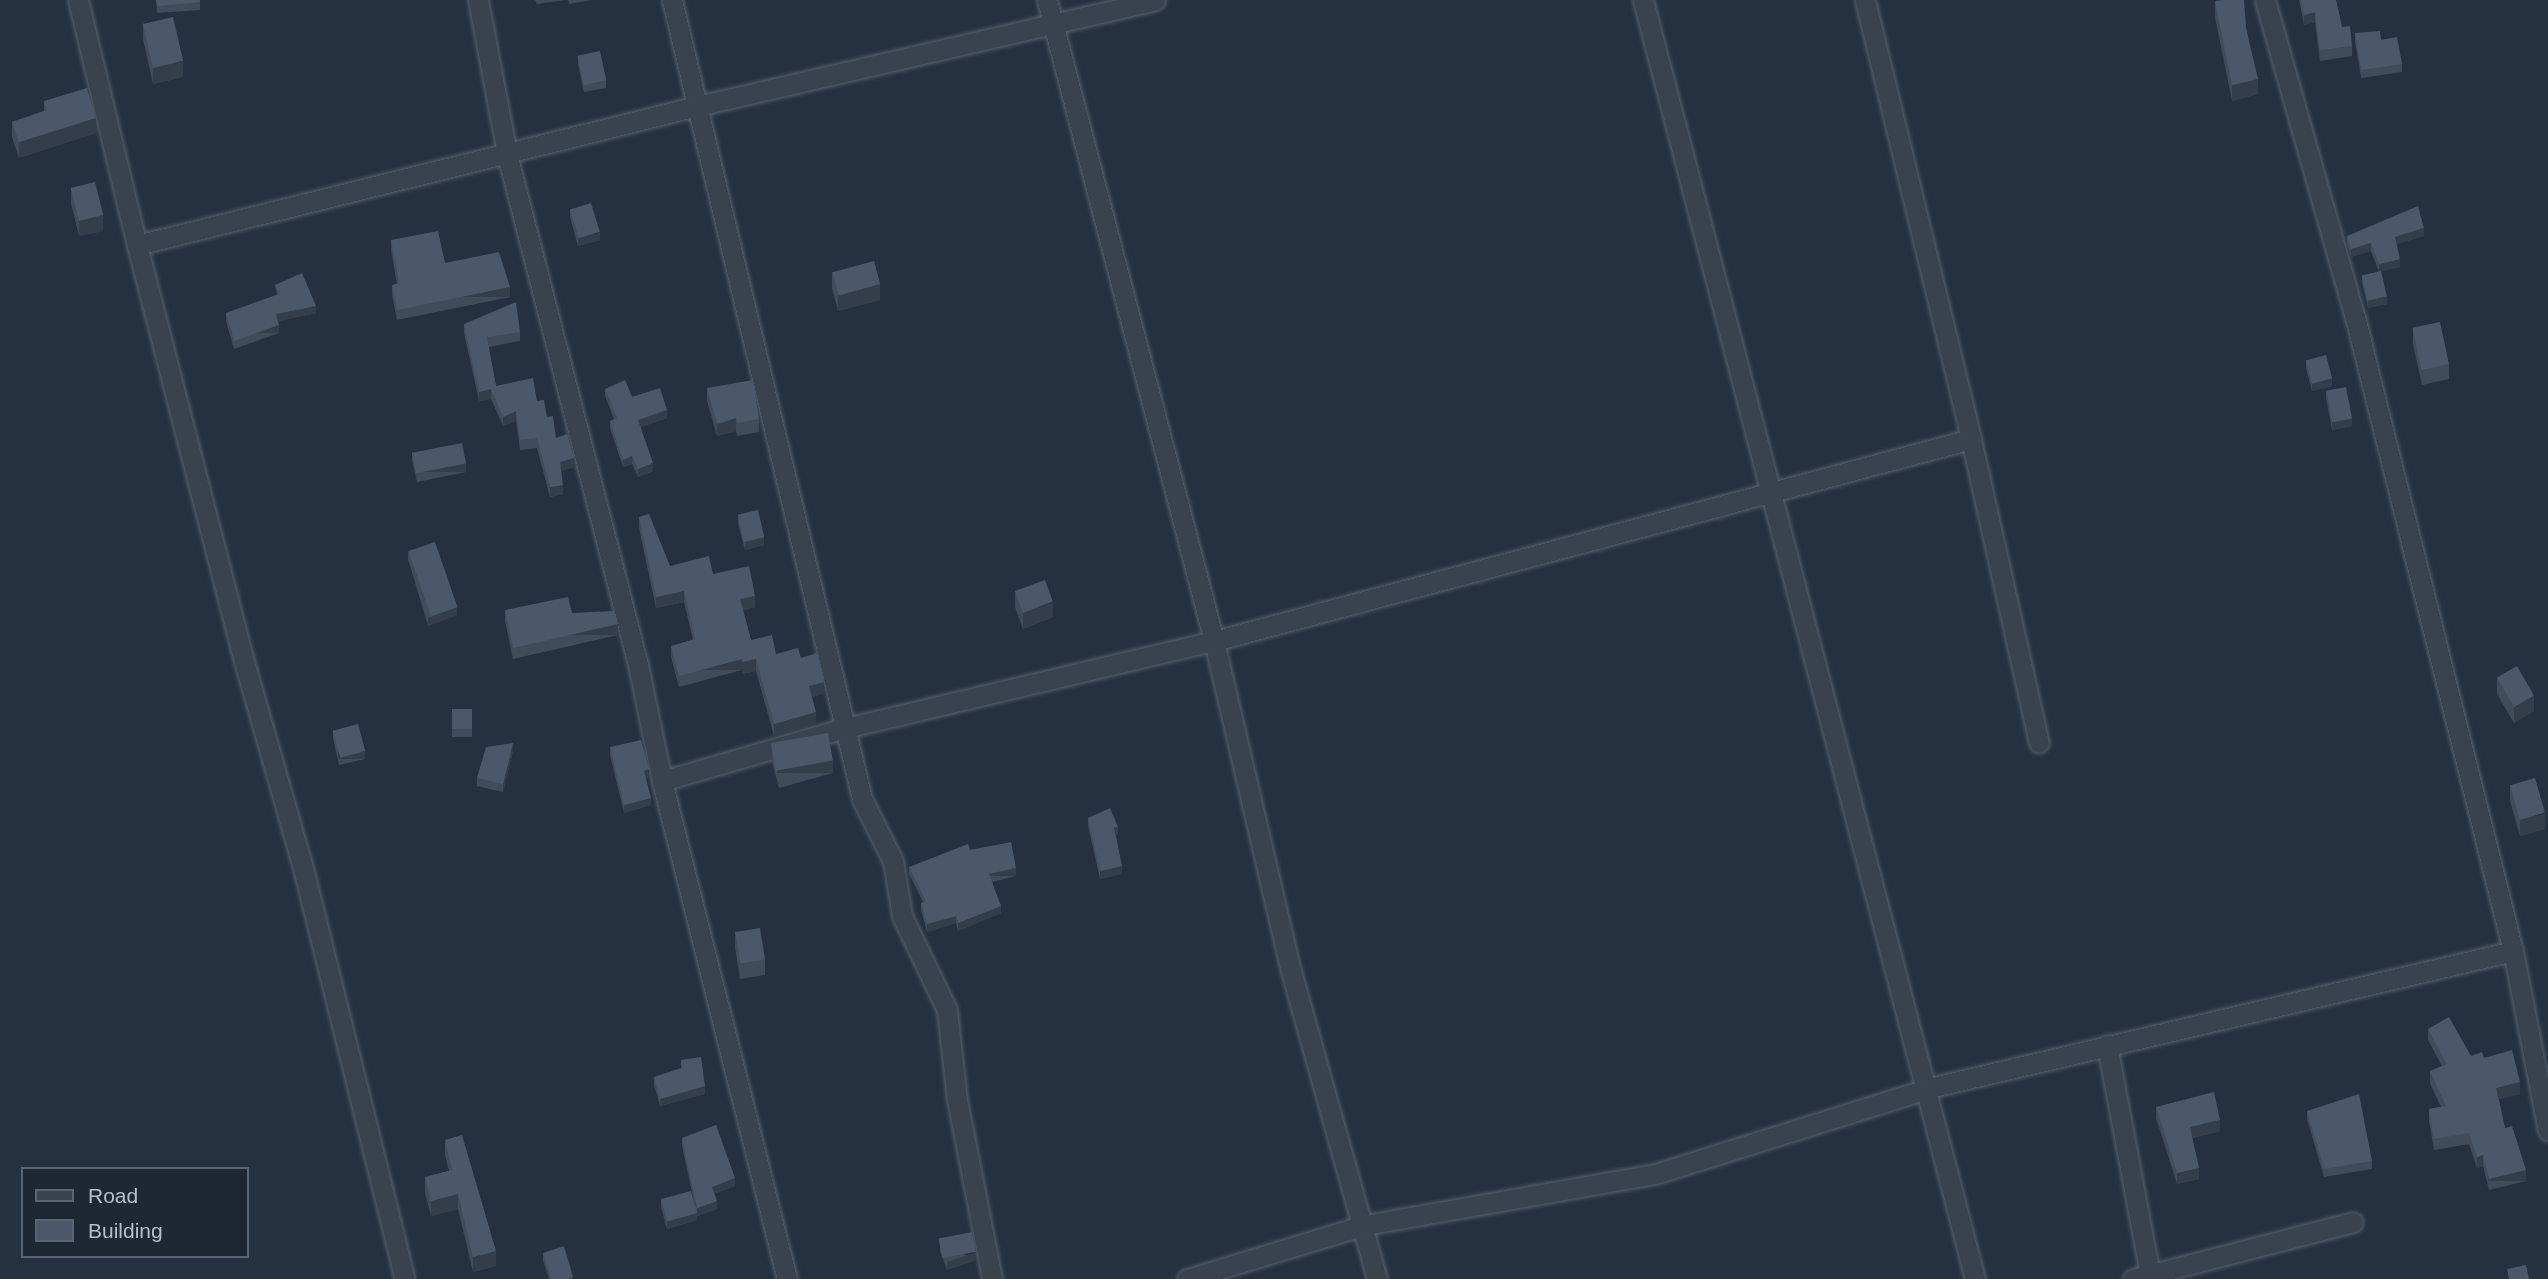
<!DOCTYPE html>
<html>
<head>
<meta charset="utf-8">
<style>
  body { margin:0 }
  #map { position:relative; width:2548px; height:1279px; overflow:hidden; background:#253140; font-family:Arial,sans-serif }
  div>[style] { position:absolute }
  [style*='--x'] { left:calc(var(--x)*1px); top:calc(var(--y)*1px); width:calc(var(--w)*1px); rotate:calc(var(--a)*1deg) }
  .roads { filter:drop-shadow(0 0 2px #57616d) drop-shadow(0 0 2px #57616d) }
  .street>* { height:19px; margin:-9.5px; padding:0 9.5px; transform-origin:9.5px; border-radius:9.5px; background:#394350 }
  .wall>* { inset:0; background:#404c5a; transform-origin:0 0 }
  .shaded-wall>* { inset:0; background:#343e4a; transform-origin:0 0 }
  .building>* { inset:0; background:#4b5869; transform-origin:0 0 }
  span { translate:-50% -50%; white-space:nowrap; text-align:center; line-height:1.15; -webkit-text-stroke:5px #1e2835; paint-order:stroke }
  .legend { position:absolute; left:21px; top:1167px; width:228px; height:91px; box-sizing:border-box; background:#1e2835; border:2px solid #5b6471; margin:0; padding:9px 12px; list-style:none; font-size:21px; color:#b6beca }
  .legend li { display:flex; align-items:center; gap:14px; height:35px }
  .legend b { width:35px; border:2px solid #5b6471 }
</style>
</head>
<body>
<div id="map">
  <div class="roads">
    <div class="street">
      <i style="--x:78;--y:0;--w:252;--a:76.5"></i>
      <i style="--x:137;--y:245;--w:415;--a:75.6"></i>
      <i style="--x:240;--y:647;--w:234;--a:74.1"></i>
      <i style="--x:304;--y:872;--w:419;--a:76.1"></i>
      <i style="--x:478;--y:0;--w:157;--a:79.3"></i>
      <i style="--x:507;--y:154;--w:528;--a:75.62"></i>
      <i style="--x:638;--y:665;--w:118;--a:78.3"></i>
      <i style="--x:662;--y:781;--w:513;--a:75.91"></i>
      <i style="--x:672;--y:0;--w:821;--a:76.62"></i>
      <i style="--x:862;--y:799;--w:69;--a:63.4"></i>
      <i style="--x:893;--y:861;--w:56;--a:80.7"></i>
      <i style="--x:902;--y:916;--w:104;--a:64.4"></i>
      <i style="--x:947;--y:1010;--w:91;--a:83.7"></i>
      <i style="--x:957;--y:1100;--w:182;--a:78.9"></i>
      <i style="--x:1047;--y:0;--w:662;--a:75.4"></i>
      <i style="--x:1214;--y:641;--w:339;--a:76.9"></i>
      <i style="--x:1291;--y:971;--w:320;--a:74.4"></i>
      <i style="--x:1643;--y:0;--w:1321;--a:75.45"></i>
      <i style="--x:1865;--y:0;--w:452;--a:76.4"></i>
      <i style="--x:2265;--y:0;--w:330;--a:74.2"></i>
      <i style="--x:2355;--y:317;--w:653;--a:76.01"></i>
      <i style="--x:2513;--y:951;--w:183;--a:79"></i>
      <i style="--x:137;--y:245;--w:577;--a:-13.94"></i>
      <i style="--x:697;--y:106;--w:470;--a:-13"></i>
      <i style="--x:662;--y:781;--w:191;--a:-16.2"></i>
      <i style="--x:845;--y:728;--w:379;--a:-13.3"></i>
      <i style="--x:1214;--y:641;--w:783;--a:-14.94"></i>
      <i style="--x:1971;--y:439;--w:311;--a:77.4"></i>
      <i style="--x:2107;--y:1045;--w:238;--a:79.4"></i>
      <i style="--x:1187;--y:1279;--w:186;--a:-16.9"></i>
      <i style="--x:1365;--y:1225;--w:294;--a:-10"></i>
      <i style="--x:1655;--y:1174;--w:287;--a:-17.4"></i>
      <i style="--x:1929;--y:1088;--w:600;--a:-13.2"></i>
      <i style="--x:2133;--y:1279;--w:227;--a:-14.5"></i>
    </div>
  </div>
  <div class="wall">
    <i style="clip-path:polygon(156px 0,200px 0,200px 10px,157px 13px)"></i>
    <i style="clip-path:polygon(535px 0,565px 0,537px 4px)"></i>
    <i style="clip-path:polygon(568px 0,592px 0,569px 4px)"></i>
    <i style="clip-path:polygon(2299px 0,2336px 0,2342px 27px,2352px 46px,2352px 56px,2320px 61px,2315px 22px,2304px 25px)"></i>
    <i style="clip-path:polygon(2215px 1px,2246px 28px,2258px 94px,2232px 101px,2215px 17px)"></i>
    <i style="clip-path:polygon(143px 23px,183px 77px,153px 84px,143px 39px)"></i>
    <i style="clip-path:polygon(2355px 33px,2381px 40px,2402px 64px,2402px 72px,2361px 78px,2355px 41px)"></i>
    <i style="clip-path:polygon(578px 56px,606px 80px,606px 88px,584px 92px,578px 64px)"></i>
    <i style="clip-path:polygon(44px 101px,96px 133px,19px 158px,12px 137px,12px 122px,44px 111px)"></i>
    <i style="clip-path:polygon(71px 187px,103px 231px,79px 236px,71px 203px)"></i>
    <i style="clip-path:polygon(570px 209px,600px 240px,578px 246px,570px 217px)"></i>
    <i style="clip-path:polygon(2347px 236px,2424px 236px,2396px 244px,2400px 267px,2381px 271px,2387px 304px,2368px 308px,2362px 283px,2362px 276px,2379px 272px,2371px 251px,2351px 257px,2347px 244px)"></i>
    <i style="clip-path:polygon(391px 240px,445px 263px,510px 297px,397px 320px,392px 295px,392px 285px,397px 284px,391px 250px)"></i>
    <i style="clip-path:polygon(832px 272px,880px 300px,838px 311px,832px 288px)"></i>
    <i style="clip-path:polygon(275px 285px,316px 313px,278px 321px,279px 333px,234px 349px,226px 321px,226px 313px,277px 295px)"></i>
    <i style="clip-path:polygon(464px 324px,520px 332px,520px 341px,488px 347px,496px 386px,537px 401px,547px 417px,556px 438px,574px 467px,561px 471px,563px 494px,550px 497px,537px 448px,520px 450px,516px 421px,503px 426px,491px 399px,479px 401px,464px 333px)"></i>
    <i style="clip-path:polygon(2413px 328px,2449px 364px,2449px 379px,2422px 385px,2413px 344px)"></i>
    <i style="clip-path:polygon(2306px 361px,2332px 386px,2312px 391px,2306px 368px)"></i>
    <i style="clip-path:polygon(707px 388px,759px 419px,759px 432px,737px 436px,736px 431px,717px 436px,707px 401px)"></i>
    <i style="clip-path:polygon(605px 389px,632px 397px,667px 418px,641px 427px,653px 471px,638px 477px,632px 464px,623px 467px,610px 428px,610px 421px,614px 419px,605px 396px)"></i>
    <i style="clip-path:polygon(2326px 390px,2352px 426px,2332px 430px,2326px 398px)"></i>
    <i style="clip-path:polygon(412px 452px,466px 472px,417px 482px,412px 460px)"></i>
    <i style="clip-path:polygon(738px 515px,764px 545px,745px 550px,738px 523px)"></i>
    <i style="clip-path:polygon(639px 517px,670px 566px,713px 574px,755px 607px,743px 610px,751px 640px,776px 654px,801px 658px,824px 693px,812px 697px,816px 724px,774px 736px,756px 671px,742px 674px,742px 670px,679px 687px,671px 657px,671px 646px,693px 640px,684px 602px,656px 608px,639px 528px)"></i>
    <i style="clip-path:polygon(408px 551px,457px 615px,428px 626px,408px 559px)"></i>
    <i style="clip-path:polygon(1015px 592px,1053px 617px,1023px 629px,1015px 607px)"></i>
    <i style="clip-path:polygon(505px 610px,572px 613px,618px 635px,513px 659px,505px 621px)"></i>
    <i style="clip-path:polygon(2497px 678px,2534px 711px,2514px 723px,2497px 694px)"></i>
    <i style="left:472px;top:709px;width:28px;height:20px;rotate:90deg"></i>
    <i style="clip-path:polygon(333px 730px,365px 759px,339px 765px,333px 738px)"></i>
    <i style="clip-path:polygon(610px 747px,649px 777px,646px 778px,651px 805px,624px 813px,610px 755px)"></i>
    <i style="clip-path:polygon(772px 749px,833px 773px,779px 788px,772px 762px)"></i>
    <i style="clip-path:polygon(513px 751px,503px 792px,477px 786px,477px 778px)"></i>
    <i style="clip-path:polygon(2510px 785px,2545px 829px,2520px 836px,2510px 801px)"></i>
    <i style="clip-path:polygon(1088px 818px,1118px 835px,1116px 835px,1122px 874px,1100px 879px,1088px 826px)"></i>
    <i style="clip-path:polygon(970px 850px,1016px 876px,992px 882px,1001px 913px,958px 931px,956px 923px,927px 932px,921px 910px,921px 903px,923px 902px,909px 874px,909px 867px)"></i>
    <i style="clip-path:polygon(735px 931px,765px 960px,765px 975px,740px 979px,735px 947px)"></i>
    <i style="clip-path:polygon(2428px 1029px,2471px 1056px,2484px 1058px,2520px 1094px,2499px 1099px,2505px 1128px,2526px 1181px,2489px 1190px,2483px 1166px,2477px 1168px,2469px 1144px,2434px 1150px,2429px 1121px,2429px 1109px,2441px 1107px,2430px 1083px,2430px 1071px,2442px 1066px,2428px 1040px)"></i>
    <i style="clip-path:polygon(681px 1060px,705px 1094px,660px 1106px,654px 1085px,654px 1077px,681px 1068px)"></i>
    <i style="clip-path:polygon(2156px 1107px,2220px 1131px,2192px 1138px,2199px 1179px,2177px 1184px,2156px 1118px)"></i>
    <i style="clip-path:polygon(2307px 1111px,2372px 1161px,2372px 1169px,2324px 1177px,2307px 1119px)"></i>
    <i style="clip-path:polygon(682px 1138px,735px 1186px,714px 1194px,717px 1209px,697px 1216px,697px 1214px,697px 1220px,667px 1229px,661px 1207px,661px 1199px,695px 1206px,682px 1146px)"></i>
    <i style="clip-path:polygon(445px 1140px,496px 1266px,473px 1272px,458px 1209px,431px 1216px,425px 1193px,425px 1177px,449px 1171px,445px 1155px)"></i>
    <i style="clip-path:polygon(940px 1243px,976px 1260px,947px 1270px,940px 1251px)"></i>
    <i style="clip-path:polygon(543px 1253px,573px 1279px,549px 1279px,543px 1261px)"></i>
  </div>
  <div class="shaded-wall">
    <i style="clip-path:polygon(2315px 12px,2315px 22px,2304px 25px,2304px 15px)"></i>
    <i style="clip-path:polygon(183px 61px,183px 77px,153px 84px,153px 68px)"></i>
    <i style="clip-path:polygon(2258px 79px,2258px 94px,2232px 101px,2232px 85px)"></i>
    <i style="clip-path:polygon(96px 118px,96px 133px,19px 158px,19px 142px)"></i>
    <i style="clip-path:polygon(103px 215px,103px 231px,79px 236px,79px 221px)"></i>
    <i style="clip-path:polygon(2424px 228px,2424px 236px,2395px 245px,2395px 237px)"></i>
    <i style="clip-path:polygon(600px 232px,600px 240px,578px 246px,578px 238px)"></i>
    <i style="clip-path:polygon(2371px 243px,2371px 251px,2351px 257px,2351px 249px)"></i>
    <i style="clip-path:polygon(2400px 259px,2400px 267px,2379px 272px,2379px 264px)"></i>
    <i style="clip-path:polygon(880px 284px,880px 300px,838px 311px,838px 296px)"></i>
    <i style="left:510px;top:287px;width:10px;height:115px;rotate:90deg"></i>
    <i style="clip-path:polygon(2387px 296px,2387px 304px,2368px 308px,2368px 301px)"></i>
    <i style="clip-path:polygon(316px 306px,316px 313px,276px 322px,276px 314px)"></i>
    <i style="left:279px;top:325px;width:8px;height:48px;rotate:90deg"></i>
    <i style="clip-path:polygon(2332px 378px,2332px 386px,2312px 391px,2312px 384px)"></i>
    <i style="clip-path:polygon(491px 389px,491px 399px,479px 401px,479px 392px)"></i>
    <i style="clip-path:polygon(667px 410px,667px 418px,638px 428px,638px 420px)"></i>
    <i style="clip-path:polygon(516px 411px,516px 421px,503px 426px,503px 417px)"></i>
    <i style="clip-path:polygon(736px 418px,736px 431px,717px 436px,717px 424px)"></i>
    <i style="clip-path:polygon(2352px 418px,2352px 426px,2332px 430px,2332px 422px)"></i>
    <i style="clip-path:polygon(632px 456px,632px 464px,623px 467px,623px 460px)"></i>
    <i style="clip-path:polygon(574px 458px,574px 467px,560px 471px,560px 462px)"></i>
    <i style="clip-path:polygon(653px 463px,653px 471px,638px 477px,638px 469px)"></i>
    <i style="left:466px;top:464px;width:8px;height:50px;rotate:90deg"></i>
    <i style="clip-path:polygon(563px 485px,563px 494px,550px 497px,550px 487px)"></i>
    <i style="clip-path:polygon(764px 537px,764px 545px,745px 550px,745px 542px)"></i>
    <i style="clip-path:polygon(684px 591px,684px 602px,656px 608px,656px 597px)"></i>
    <i style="clip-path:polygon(755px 596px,755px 607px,740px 610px,740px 599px)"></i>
    <i style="clip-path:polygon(1053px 602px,1053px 617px,1023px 629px,1023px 613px)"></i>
    <i style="clip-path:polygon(457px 607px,457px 615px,428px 626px,428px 618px)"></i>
    <i style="left:618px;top:624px;width:11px;height:108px;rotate:90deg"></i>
    <i style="left:742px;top:659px;width:11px;height:65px;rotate:90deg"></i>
    <i style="clip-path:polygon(756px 659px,756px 671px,742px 674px,742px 662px)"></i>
    <i style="clip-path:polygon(824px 682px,824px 693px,809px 698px,809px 686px)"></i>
    <i style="clip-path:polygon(2534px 695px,2534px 711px,2514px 723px,2514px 707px)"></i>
    <i style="clip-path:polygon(816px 712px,816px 724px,774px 736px,774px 724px)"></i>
    <i style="clip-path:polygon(513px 743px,513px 751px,503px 792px,503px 784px)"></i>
    <i style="left:365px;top:751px;width:8px;height:27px;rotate:90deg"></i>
    <i style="left:833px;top:761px;width:12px;height:56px;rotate:90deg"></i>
    <i style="clip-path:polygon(649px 769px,649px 777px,644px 779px,644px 771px)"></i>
    <i style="clip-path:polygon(651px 798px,651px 805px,624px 813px,624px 805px)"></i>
    <i style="clip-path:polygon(2545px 813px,2545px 829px,2520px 836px,2520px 820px)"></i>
    <i style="clip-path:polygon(1118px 827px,1118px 835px,1114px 836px,1114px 828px)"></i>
    <i style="clip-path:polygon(1122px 866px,1122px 874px,1100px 879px,1100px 871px)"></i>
    <i style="left:1016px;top:868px;width:8px;height:28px;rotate:90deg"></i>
    <i style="clip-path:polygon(1001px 906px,1001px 913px,958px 931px,958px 923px)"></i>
    <i style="clip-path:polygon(956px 916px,956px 923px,927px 932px,927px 924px)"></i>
    <i style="clip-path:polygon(2520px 1082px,2520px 1094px,2496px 1100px,2496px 1088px)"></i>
    <i style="clip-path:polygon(705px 1086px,705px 1094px,660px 1106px,660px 1099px)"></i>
    <i style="clip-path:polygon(2220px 1120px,2220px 1131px,2190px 1138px,2190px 1127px)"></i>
    <i style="clip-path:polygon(2483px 1155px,2483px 1166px,2477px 1168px,2477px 1157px)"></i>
    <i style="clip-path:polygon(2199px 1168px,2199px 1179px,2177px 1184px,2177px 1173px)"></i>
    <i style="left:2526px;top:1170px;width:11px;height:38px;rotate:90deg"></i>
    <i style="clip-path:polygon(735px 1178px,735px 1186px,712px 1194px,712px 1187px)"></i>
    <i style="clip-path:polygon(458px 1194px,458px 1209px,431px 1216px,431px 1201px)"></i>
    <i style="clip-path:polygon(717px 1201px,717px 1209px,697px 1216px,697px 1208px)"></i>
    <i style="clip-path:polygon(697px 1213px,697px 1220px,667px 1229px,667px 1221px)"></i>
    <i style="clip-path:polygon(496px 1251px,496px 1266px,473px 1272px,473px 1257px)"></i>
    <i style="clip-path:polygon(976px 1252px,976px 1260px,947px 1270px,947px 1262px)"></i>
  </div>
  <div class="building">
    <i style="clip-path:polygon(156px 0,200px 0,200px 2px,157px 6px)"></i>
    <i style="clip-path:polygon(2223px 0,2244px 0,2246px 28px,2258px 79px,2232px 85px,2215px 1px)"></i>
    <i style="clip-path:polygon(2301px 0,2336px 0,2342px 27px,2350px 26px,2352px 46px,2320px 50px,2315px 12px,2304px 15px)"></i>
    <i style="left:173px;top:17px;width:45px;height:31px;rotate:77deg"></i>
    <i style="clip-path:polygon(2380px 31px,2381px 40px,2397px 37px,2402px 64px,2361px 70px,2355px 33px)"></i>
    <i style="left:600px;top:51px;width:30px;height:23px;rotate:78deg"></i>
    <i style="clip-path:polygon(87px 88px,96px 118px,19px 142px,12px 122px,47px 110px,44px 101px)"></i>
    <i style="left:95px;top:182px;width:34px;height:25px;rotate:76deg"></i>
    <i style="left:591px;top:203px;width:30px;height:22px;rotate:73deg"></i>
    <i style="clip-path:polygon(2418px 206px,2424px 228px,2395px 237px,2400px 259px,2379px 264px,2371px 243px,2351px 249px,2347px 236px)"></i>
    <i style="clip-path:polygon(438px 231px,445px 263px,499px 252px,510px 287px,397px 310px,392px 285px,399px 283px,391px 240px)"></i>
    <i style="left:874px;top:261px;width:24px;height:43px;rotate:75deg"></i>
    <i style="left:2381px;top:271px;width:26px;height:20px;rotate:77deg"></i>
    <i style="clip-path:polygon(302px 273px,316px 306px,276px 314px,279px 325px,234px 341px,226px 313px,279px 294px,275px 285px)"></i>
    <i style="clip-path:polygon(516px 302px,520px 332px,487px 337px,496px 386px,533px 378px,537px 401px,544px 400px,547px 417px,553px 416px,556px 438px,567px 434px,574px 458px,560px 462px,563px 485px,550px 487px,537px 438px,520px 440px,516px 411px,503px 417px,491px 389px,479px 392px,464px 324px)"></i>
    <i style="left:2440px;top:322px;width:43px;height:28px;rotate:78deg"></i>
    <i style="left:2326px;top:355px;width:24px;height:21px;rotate:75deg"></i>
    <i style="clip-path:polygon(625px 380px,632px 397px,660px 388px,667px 410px,638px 420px,653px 463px,638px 469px,632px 456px,623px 460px,610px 421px,617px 418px,605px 389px)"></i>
    <i style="clip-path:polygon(753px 380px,759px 419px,737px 423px,736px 418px,717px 424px,707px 388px)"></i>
    <i style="left:2346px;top:387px;width:32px;height:20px;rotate:79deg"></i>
    <i style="left:462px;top:443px;width:21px;height:51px;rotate:79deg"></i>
    <i style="left:758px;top:510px;width:28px;height:21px;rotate:77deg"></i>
    <i style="clip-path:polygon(649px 514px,670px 566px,709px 556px,713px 574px,749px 566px,755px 596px,740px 599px,751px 640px,772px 635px,776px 654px,798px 648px,801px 658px,817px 653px,824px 682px,809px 686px,816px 712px,774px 724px,756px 659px,742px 662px,742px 659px,679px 676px,671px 646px,695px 639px,684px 591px,656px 597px,639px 517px)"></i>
    <i style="left:435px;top:542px;width:69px;height:28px;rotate:71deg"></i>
    <i style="left:1045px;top:580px;width:23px;height:32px;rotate:70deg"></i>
    <i style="clip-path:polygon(568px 597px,572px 613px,614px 611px,618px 624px,513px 648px,505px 610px)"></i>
    <i style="left:2517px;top:666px;width:34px;height:23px;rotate:60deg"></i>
    <i style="left:472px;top:709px;width:20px;height:20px;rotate:90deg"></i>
    <i style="left:358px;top:724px;width:28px;height:26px;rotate:75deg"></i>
    <i style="left:828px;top:733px;width:28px;height:58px;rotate:80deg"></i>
    <i style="clip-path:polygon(641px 740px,649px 769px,644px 771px,651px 798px,624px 805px,610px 747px)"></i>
    <i style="clip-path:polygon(513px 743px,503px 784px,477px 778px,486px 747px)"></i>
    <i style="left:2535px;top:778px;width:36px;height:26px;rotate:74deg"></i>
    <i style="clip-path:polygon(1110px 808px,1118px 827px,1114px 828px,1122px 866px,1100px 871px,1088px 818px)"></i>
    <i style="clip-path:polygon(1011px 842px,1016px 868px,989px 874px,1001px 906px,958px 923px,956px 916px,927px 924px,921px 903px,926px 901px,909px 867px,968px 844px,970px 850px)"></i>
    <i style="left:760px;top:928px;width:32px;height:25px;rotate:81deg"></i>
    <i style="clip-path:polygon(2449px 1017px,2471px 1056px,2482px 1052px,2484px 1058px,2512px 1050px,2520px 1082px,2496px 1088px,2505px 1128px,2512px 1126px,2526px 1170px,2489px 1179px,2483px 1155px,2477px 1157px,2469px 1133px,2434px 1139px,2429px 1109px,2446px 1106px,2430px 1071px,2447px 1064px,2428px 1029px)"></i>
    <i style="clip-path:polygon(701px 1057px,705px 1086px,660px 1099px,654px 1077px,682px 1068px,681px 1060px)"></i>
    <i style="clip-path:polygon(2214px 1092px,2220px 1120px,2190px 1127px,2199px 1168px,2177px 1173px,2156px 1107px)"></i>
    <i style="clip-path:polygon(2359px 1094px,2372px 1161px,2324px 1169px,2307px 1111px)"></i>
    <i style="clip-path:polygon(716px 1125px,735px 1178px,712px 1187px,717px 1201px,697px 1208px,682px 1138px)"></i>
    <i style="clip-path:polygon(462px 1135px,496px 1251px,473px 1257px,458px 1194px,431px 1201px,425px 1177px,452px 1170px,445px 1140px)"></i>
    <i style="left:691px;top:1191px;width:23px;height:31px;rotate:75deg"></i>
    <i style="left:972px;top:1232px;width:20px;height:34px;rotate:79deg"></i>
    <i style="clip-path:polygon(564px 1246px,573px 1277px,567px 1279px,551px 1279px,543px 1253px)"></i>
    <i style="clip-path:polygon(2526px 1265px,2529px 1279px,2509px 1279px,2507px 1269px)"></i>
  </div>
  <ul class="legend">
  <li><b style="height:9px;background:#394350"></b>Road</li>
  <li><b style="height:19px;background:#4b5869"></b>Building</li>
  </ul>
</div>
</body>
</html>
